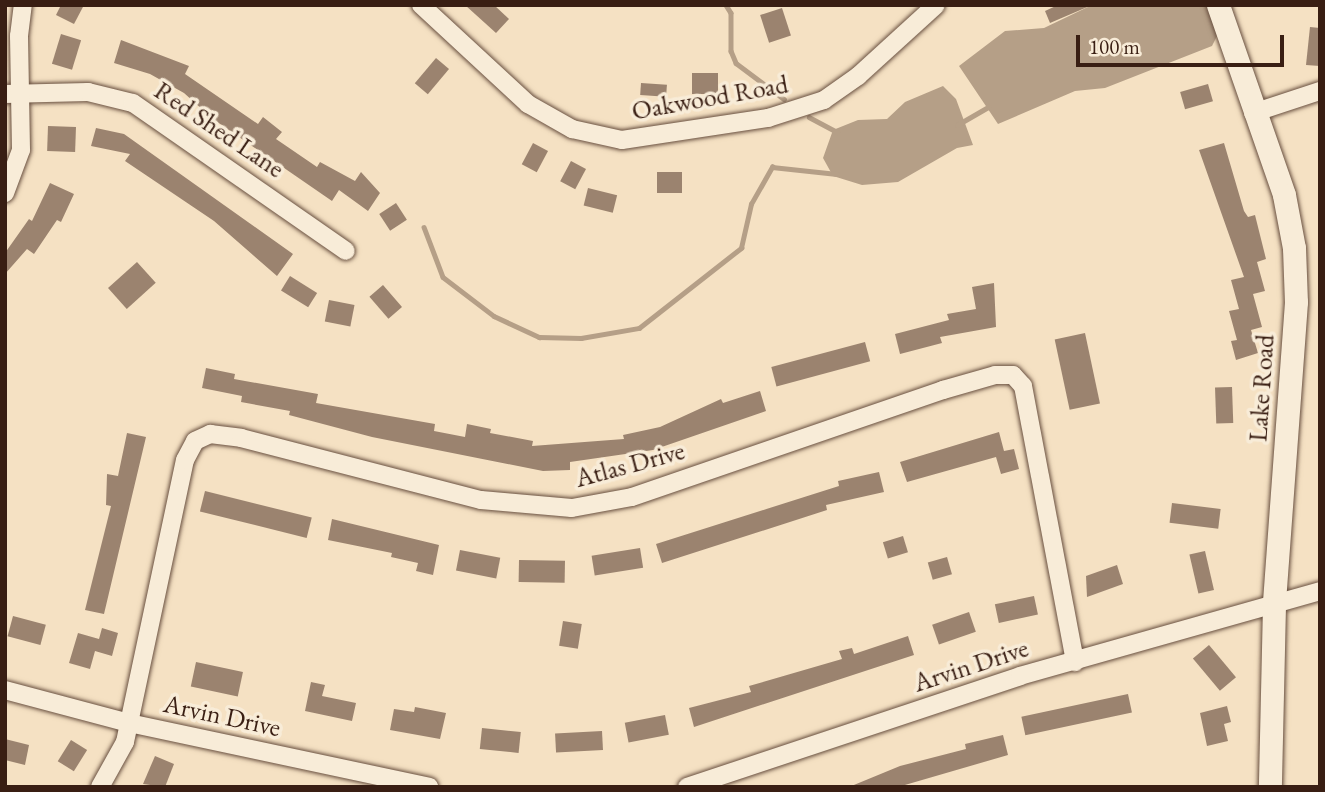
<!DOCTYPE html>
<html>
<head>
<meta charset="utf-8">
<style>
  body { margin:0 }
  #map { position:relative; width:1325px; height:792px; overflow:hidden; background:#f5e1c3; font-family:"EB Garamond",serif }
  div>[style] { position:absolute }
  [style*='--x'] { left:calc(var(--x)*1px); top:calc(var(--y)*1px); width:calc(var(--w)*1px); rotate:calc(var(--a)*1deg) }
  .water>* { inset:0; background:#b59f87 }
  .stream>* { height:4.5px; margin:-2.25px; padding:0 2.25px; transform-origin:2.25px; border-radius:2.25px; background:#b59f87 }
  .building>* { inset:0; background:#9b836f; transform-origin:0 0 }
  .roads { filter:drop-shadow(0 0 2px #684f3f) drop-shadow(0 0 2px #684f3f) }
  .street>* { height:18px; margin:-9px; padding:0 9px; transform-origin:9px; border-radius:9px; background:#f8ecd8 }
  .secondary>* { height:23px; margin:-11.5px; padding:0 11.5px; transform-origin:11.5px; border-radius:11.5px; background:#f8ecd8 }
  span { translate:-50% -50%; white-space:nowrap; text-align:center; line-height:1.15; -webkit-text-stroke:7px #f8ecd8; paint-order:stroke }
  .street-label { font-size:26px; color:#391e13 }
  .frame { position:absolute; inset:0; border:7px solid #391e13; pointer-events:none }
  .scale { position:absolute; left:1076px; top:35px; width:208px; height:32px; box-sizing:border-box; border:4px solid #391e13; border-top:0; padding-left:9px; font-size:21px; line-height:24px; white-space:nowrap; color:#391e13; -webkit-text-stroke:5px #f8ecd8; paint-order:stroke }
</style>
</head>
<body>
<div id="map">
  <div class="water">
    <i style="clip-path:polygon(1092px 5px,1213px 5px,1220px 30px,1212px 46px,1105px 88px,1075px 91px,998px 124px,959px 66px,1005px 31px,1044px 28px)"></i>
    <i style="clip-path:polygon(943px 86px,956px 99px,973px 145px,957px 148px,898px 182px,862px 185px,833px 176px,823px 158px,833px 130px,858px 120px,887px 119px,905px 102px)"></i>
  </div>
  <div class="stream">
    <i style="--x:726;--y:5;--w:9;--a:58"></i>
    <i style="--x:731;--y:13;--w:38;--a:90"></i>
    <i style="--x:731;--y:51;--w:13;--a:67"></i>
    <i style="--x:736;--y:63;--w:60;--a:36.9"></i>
    <i style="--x:809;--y:117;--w:32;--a:28"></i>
    <i style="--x:957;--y:125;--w:36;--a:-30"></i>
    <i style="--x:424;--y:227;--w:53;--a:69.2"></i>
    <i style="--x:443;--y:277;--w:64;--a:37.4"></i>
    <i style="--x:494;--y:316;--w:50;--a:25"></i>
    <i style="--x:539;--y:337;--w:42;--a:1.4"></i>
    <i style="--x:581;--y:338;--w:59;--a:-9.8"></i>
    <i style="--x:639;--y:328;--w:130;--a:-38.1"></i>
    <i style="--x:741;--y:248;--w:45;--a:-77.2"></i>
    <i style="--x:751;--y:204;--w:43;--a:-60.4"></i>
    <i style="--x:772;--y:167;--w:65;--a:6.1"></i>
  </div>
  <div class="building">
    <i style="clip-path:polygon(61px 5px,84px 5px,74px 24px,56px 15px)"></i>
    <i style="clip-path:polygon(465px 5px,494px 5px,509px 19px,496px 33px)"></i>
    <i style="clip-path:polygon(1058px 5px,1092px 5px,1050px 23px,1045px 11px)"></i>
    <i style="left:782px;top:8px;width:29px;height:23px;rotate:72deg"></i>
    <i style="clip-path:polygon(1310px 27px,1320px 28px,1320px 66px,1306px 65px)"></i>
    <i style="left:61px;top:34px;width:21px;height:31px;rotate:17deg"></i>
    <i style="clip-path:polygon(121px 40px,189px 66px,185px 74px,258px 124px,263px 117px,282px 132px,276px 139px,317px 167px,320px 162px,355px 181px,361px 172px,380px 193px,368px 211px,339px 190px,332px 201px,213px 119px,184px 93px,150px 74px,114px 63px)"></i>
    <i style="left:436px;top:58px;width:17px;height:33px;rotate:40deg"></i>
    <i style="left:718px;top:73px;width:21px;height:26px;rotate:90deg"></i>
    <i style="left:641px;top:83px;width:26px;height:12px;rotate:4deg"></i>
    <i style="left:1208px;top:84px;width:18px;height:29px;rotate:74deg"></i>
    <i style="left:48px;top:126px;width:28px;height:25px;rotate:2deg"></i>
    <i style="clip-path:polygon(96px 128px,124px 134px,293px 254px,277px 276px,214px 221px,125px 161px,130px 154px,91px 146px)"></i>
    <i style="left:533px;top:143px;width:17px;height:24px;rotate:28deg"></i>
    <i style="clip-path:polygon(1224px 143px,1244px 211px,1248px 217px,1255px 215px,1266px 259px,1257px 262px,1265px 291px,1253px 294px,1262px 327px,1251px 330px,1258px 353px,1236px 360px,1231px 341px,1237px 340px,1229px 311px,1239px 309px,1231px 280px,1244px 277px,1199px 150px)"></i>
    <i style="left:571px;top:161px;width:17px;height:23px;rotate:28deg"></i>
    <i style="left:657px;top:172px;width:25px;height:21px"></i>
    <i style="clip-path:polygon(50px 183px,74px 194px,61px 222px,57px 220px,34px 254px,27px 249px,5px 274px,5px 253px,29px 219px,32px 221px)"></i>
    <i style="left:588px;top:188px;width:30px;height:18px;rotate:14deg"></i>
    <i style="left:396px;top:203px;width:20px;height:20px;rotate:57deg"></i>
    <i style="left:137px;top:262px;width:28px;height:39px;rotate:48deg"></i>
    <i style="left:290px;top:276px;width:32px;height:17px;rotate:32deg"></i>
    <i style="clip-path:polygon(994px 283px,996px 327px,940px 337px,942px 343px,900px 354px,895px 334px,949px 320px,947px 314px,976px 309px,972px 287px)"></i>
    <i style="left:383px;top:285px;width:29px;height:18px;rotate:49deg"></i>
    <i style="left:329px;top:300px;width:26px;height:22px;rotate:11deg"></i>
    <i style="left:1085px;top:333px;width:72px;height:31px;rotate:78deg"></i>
    <i style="left:865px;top:342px;width:20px;height:97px;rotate:75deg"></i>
    <i style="clip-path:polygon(206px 368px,235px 374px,234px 379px,318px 394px,316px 403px,435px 424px,434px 431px,465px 437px,467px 424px,491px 429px,490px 433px,533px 441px,532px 446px,624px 439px,623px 435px,660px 427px,721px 399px,723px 403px,760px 391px,766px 411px,653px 450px,570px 462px,570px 470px,543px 471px,372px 437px,289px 415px,290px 411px,241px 402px,242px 396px,202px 388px)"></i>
    <i style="left:1232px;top:387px;width:36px;height:17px;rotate:88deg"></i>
    <i style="clip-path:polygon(999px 432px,1004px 451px,1014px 449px,1019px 469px,1001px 474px,996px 457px,907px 482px,900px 462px)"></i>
    <i style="clip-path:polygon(127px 433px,146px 437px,104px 614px,85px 610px,111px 506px,106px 505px,107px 474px,118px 476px)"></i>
    <i style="clip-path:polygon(879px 472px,884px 492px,826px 505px,827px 510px,662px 563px,656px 544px,839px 486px,838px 481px)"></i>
    <i style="left:205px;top:491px;width:110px;height:21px;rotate:14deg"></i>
    <i style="left:1172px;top:503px;width:49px;height:20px;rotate:7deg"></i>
    <i style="clip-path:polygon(332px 519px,439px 545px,433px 575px,416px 571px,418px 563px,391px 557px,392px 553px,328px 540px)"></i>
    <i style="left:903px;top:536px;width:17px;height:21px;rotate:73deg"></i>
    <i style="left:640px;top:548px;width:20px;height:49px;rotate:81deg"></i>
    <i style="left:460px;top:550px;width:41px;height:21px;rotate:11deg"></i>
    <i style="left:1205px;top:551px;width:40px;height:16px;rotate:77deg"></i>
    <i style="left:947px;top:557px;width:18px;height:20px;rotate:74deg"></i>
    <i style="left:519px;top:560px;width:46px;height:22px;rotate:1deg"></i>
    <i style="clip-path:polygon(1117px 565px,1123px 584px,1087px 597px,1086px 576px)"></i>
    <i style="left:1034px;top:596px;width:19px;height:40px;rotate:78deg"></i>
    <i style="left:969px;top:612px;width:21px;height:39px;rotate:71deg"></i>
    <i style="left:13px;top:616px;width:34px;height:21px;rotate:15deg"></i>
    <i style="left:563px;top:621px;width:19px;height:25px;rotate:9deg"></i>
    <i style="clip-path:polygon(102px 628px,118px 633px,112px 656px,95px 651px,90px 669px,69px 663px,78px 633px,99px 639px)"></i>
    <i style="clip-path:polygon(908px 636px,914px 655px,694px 727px,689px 708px,751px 692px,749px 686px,842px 659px,839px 651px,852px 648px,854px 654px)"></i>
    <i style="left:1209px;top:645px;width:42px;height:21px;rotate:50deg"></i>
    <i style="left:196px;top:662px;width:48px;height:25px;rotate:12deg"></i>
    <i style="clip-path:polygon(311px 682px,325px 685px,322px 696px,356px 703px,352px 721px,305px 711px)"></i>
    <i style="left:1128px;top:694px;width:19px;height:109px;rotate:78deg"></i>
    <i style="clip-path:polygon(1227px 706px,1231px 722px,1224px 724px,1228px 741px,1207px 746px,1200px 713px)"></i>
    <i style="clip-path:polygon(415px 707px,446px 713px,440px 739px,390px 730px,394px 709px,414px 712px)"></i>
    <i style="left:665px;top:715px;width:20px;height:41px;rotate:79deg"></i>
    <i style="left:482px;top:728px;width:39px;height:21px;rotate:6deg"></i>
    <i style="left:602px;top:731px;width:19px;height:47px;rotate:87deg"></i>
    <i style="clip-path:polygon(1003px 735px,1008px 755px,898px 787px,849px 787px,900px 766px,966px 749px,965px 744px)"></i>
    <i style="clip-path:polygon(5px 739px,29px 745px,25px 765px,5px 760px)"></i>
    <i style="left:71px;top:740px;width:19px;height:25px;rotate:32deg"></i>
    <i style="clip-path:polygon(155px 756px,174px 764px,165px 787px,143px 784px)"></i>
  </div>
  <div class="roads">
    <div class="street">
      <i style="--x:421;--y:5;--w:146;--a:42.8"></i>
      <i style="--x:528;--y:104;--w:51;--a:29.6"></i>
      <i style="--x:572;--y:129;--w:51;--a:12.4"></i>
      <i style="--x:622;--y:140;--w:148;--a:-8.6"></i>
      <i style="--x:768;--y:118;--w:59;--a:-17.8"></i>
      <i style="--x:824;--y:100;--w:42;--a:-35.2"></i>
      <i style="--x:858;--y:76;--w:105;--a:-42.3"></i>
      <i style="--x:5;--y:94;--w:83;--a:-1.4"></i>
      <i style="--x:88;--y:92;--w:46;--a:13.7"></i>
      <i style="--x:133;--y:103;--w:259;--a:34.8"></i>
      <i style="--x:1253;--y:113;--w:71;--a:-18.2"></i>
      <i style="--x:5;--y:193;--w:46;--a:-69.6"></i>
      <i style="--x:21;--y:150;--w:114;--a:-91"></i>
      <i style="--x:19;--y:36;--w:31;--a:-83"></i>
      <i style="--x:5;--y:690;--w:128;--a:14.9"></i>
      <i style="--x:129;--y:723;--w:307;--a:12"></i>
      <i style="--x:100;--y:787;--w:51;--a:-60.9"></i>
      <i style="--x:125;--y:742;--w:288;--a:-78"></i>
      <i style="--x:185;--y:460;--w:21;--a:-62"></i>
      <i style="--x:195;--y:441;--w:17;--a:-25"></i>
      <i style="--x:210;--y:434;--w:31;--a:7"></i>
      <i style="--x:241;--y:438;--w:248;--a:14.5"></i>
      <i style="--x:481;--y:500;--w:91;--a:5"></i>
      <i style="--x:572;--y:508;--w:61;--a:-10.4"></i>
      <i style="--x:632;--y:497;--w:329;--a:-19"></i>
      <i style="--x:943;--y:390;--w:54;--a:-16.1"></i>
      <i style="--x:995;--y:375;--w:18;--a:0"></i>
      <i style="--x:1013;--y:375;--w:15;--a:48"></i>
      <i style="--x:1023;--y:386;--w:281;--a:79.3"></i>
      <i style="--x:687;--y:787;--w:351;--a:-18.4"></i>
      <i style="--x:1020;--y:676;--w:312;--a:-15.8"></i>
    </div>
    <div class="secondary">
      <i style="--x:1218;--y:5;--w:201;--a:70.8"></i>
      <i style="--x:1284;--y:195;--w:54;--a:79.3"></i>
      <i style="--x:1294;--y:248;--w:54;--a:87.9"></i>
      <i style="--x:1296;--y:302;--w:304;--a:94.2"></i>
      <i style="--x:1274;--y:605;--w:182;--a:91.3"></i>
    </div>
  </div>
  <div class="street-label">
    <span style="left:710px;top:98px;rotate:-10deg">Oakwood Road</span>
    <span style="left:219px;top:130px;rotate:34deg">Red Shed Lane</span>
    <span style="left:1262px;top:388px;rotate:-86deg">Lake Road</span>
    <span style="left:630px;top:465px;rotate:-15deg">Atlas Drive</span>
    <span style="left:971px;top:666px;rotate:-18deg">Arvin Drive</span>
    <span style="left:222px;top:716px;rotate:12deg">Arvin Drive</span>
  </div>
  <div class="frame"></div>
  <div class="scale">100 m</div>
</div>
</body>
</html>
